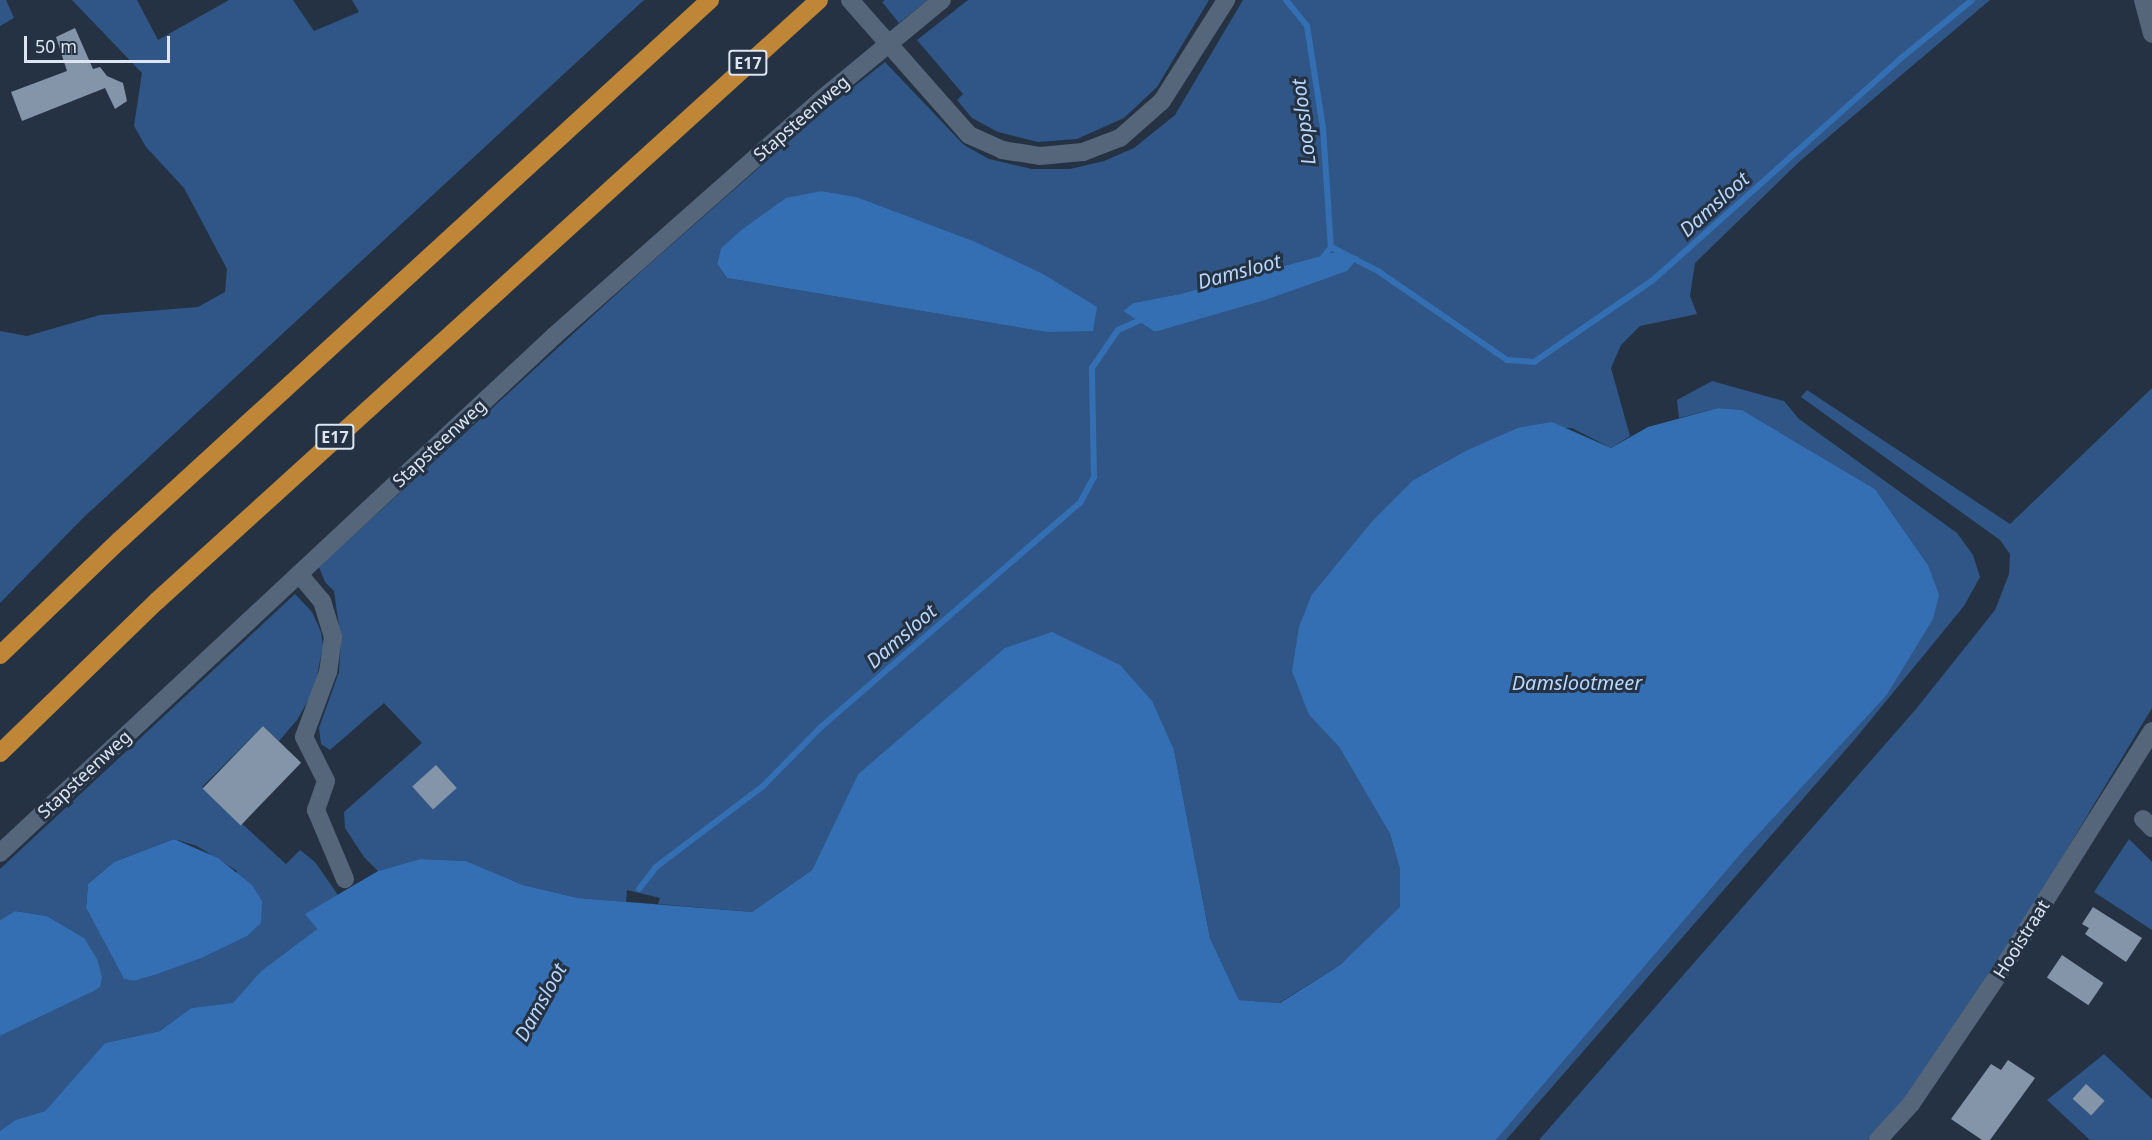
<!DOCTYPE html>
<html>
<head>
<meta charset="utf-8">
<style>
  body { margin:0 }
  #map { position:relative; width:2152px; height:1140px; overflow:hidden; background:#243243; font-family:"Noto Sans",sans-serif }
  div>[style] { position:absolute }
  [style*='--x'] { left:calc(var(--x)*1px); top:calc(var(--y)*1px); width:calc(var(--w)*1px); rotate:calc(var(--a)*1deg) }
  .green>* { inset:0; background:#2f5686 }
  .water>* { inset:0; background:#346fb4 }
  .stream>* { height:6px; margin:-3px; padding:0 3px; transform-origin:3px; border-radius:3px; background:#346fb4 }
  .building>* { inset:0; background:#8495aa; transform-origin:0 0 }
  .minor>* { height:18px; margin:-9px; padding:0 9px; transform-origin:9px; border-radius:9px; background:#56667a }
  .highway>* { height:18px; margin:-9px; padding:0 9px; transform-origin:9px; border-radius:9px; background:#be8636 }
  span { translate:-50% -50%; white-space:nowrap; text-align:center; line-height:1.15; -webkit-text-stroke:6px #243243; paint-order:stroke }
  .shield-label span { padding:2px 4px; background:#243243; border:2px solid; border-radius:4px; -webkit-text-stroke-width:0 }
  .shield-label { font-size:16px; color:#dce5f1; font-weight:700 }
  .street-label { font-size:18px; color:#dce5f1 }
  .water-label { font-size:20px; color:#b9d7fd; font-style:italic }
  .scale { position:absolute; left:24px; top:36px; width:146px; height:27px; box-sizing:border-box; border:3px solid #dce5f1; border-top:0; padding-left:8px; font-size:18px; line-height:21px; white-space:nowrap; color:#dce5f1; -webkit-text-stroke:4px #243243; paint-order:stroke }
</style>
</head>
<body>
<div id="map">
  <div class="green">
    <i style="clip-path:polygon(0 0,6px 0,14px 18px,0 26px)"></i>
    <i style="clip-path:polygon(72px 0,137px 0,158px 40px,229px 0,293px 0,314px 31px,359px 12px,352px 0,644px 0,83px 518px,0 603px,0 331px,27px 336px,100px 315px,198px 307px,225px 292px,227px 269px,208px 233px,184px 188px,146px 147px,134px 126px,142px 73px)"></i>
    <i style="clip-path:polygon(885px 0,928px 0,899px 23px,882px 2px)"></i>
    <i style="clip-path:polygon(968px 0,1209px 0,1157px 87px,1124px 118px,1077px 139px,1038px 142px,998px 132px,972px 118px,957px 100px,963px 94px,917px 40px)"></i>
    <i style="clip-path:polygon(evenodd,1243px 0,1990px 0,1800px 161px,1695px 263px,1690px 296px,1697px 314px,1640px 326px,1621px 345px,1611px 368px,1630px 436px,1611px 448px,1572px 428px,1517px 428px,1467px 450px,1413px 480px,1373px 520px,1312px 594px,1309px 715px,1339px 747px,1390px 834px,1400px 869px,1400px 908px,1340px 965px,1279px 1003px,1239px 1000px,1210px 938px,1174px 750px,1005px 649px,858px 774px,812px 870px,752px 912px,658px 904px,660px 898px,627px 890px,626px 902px,578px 898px,523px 885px,466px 861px,420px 859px,378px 871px,364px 857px,345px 828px,344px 812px,422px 743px,384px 703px,330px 750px,321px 744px,319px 728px,339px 672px,341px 641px,334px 591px,325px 582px,319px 567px,646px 267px,827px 108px,885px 62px,964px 145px,989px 159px,1032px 169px,1070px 169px,1104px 161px,1134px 148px,1175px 115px,1243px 0,822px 191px,857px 197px,971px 240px,1046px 332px,727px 278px,717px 262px,721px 248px,740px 231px,822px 191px,1243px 0,1339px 251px,1259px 302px,1155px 332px,1123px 311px,1133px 303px,1180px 294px,1339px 251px)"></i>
    <i style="clip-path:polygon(1712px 381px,1784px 401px,1799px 419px,1957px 533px,1973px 555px,1980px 577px,1964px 606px,1855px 739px,1506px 1140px,1496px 1140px,1745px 849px,1886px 696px,1928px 565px,1875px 489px,1762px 422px,1742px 410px,1718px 408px,1679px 418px,1677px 400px)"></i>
    <i style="clip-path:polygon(2152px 388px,2152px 708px,1996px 967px,1904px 1099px,1868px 1140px,1539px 1140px,1916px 709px,1995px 610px,2009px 574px,2010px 554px,2000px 540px,1801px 397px,1807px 390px,2010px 524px)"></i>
    <i style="clip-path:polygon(evenodd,295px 594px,312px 612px,321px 632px,323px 646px,314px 690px,297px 720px,279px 741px,263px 726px,202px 787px,286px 864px,300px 850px,315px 862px,338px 895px,306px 914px,317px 929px,261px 971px,233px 1004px,191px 1008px,160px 1031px,105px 1043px,45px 1111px,15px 1120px,0 1131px,0 1036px,92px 992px,84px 938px,47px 916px,15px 911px,0 920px,0 869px,295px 594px,174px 839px,197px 846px,237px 871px,199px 959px,155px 975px,134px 981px,124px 979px,86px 908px,88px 884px,114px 862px,174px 839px)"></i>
    <i style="clip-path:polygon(2129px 839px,2152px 862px,2152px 930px,2094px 892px)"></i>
    <i style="clip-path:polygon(2104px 1054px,2152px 1099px,2152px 1140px,2090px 1140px,2047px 1100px)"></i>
  </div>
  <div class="water">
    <i style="clip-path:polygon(822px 191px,857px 197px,971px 240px,1043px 274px,1097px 307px,1093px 331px,1046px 332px,727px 278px,717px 263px,721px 248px,740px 231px,786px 198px)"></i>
    <i style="clip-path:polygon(1339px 251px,1359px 257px,1347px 271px,1259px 302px,1155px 332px,1123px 311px,1133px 303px,1180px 294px)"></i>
    <i style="clip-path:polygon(1718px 408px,1742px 410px,1875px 489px,1928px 565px,1939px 595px,1933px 619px,1886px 696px,1745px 849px,1496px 1140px,0 1140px,0 1131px,15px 1120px,45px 1111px,105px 1043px,160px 1031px,191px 1008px,233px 1003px,261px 971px,317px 929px,305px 914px,378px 871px,420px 859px,466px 861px,523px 885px,578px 898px,752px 912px,812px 870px,858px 774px,1005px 648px,1052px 632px,1120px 665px,1152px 701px,1174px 750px,1210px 938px,1239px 1000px,1280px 1003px,1340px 965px,1400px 907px,1400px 869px,1390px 834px,1339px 747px,1309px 715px,1292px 671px,1299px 627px,1312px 594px,1373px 520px,1413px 480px,1467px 450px,1517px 428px,1552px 422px,1611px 448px,1648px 427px)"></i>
    <i style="clip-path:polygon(174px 839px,218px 858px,252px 885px,262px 901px,261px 923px,247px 936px,199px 959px,155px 975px,134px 981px,124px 979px,86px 908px,88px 884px,114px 862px)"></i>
    <i style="clip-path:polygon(15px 911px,47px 916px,84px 938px,97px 959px,102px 977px,100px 987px,92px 992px,0 1036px,0 920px)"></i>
  </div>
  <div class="stream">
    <i style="--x:1286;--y:0;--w:33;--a:51"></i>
    <i style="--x:1307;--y:26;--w:103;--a:81.1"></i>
    <i style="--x:1323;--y:128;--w:119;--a:86.2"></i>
    <i style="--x:1321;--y:260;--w:16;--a:-52"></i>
    <i style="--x:1331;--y:247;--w:53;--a:27.1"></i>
    <i style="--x:1378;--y:271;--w:157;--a:34.6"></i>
    <i style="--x:1507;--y:360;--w:27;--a:4"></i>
    <i style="--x:1534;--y:362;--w:145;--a:-34.6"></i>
    <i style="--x:1653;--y:280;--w:331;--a:-41.8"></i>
    <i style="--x:1900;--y:59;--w:93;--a:-39.3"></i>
    <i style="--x:639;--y:889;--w:28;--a:-52"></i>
    <i style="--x:656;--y:867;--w:134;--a:-37.1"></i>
    <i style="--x:763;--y:786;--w:83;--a:-45.5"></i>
    <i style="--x:821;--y:727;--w:342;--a:-40.9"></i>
    <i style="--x:1080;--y:503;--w:30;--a:-62"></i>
    <i style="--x:1094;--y:477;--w:109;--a:-91.1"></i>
    <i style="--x:1092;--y:368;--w:46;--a:-55.6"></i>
    <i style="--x:1118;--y:330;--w:32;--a:-24"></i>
  </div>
  <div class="building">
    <i style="clip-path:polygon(75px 28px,93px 69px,100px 67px,107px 76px,123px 83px,127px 101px,115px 109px,105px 88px,22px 121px,11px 92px,67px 71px,56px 37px)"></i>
    <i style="left:263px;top:726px;width:53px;height:87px;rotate:44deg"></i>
    <i style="left:436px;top:765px;width:31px;height:32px;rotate:48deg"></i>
    <i style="clip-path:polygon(2093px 907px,2142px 938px,2126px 962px,2085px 934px,2089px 928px,2082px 924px)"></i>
    <i style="left:2062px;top:955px;width:50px;height:27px;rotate:34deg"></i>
    <i style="clip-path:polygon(2008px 1060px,2035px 1078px,1990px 1140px,1982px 1140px,1951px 1119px,1991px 1064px,2001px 1070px)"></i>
    <i style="left:2086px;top:1084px;width:25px;height:20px;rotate:42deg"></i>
  </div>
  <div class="minor">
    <i style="--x:850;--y:0;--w:180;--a:48.6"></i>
    <i style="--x:969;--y:135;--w:36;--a:24"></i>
    <i style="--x:1002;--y:150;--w:38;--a:9"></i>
    <i style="--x:1040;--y:156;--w:43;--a:-5.3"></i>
    <i style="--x:1083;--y:152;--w:40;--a:-21"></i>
    <i style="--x:1120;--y:138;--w:56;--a:-41.4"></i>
    <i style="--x:1162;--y:101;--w:120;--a:-57.6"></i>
    <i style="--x:2143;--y:0;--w:35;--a:75"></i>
    <i style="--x:299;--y:574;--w:35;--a:50"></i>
    <i style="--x:322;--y:601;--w:38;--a:73"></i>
    <i style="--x:333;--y:637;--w:35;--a:98"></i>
    <i style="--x:328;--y:672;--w:69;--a:110.3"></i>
    <i style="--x:304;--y:737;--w:49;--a:63.4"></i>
    <i style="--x:326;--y:781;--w:31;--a:109"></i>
    <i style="--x:316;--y:810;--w:75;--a:67.2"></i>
    <i style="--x:2143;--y:819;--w:13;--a:45"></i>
    <i style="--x:0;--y:853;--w:758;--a:-43.02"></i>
    <i style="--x:554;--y:336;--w:359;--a:-41.5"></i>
    <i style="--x:823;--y:98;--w:154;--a:-39.5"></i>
    <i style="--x:1878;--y:1140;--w:49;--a:-47.5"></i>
    <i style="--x:1911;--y:1104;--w:157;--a:-55.9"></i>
    <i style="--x:1999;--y:974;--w:287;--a:-57.8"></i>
  </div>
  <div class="highway">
    <i style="--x:0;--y:655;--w:166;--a:-43.8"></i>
    <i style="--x:120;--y:540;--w:800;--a:-42.47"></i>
    <i style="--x:0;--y:753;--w:219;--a:-44.1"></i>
    <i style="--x:157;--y:601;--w:894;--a:-42.23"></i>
  </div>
  <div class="shield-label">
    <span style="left:748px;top:63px">E17</span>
    <span style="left:335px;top:437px">E17</span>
  </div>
  <div class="street-label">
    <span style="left:801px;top:118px;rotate:-41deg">Stapsteenweg</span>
    <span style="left:439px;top:443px;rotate:-43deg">Stapsteenweg</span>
    <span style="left:84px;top:774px;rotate:-43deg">Stapsteenweg</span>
    <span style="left:2021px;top:939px;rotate:-58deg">Hooistraat</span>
  </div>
  <div class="water-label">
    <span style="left:1303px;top:122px;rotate:-97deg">Loopsloot</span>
    <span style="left:1714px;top:204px;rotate:-42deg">Damsloot</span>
    <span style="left:1239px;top:271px;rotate:-15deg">Damsloot</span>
    <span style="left:901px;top:636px;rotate:-41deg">Damsloot</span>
    <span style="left:1577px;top:682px">Damslootmeer</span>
    <span style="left:540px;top:1002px;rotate:-61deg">Damsloot</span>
  </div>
  <div class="scale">50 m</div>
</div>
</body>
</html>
